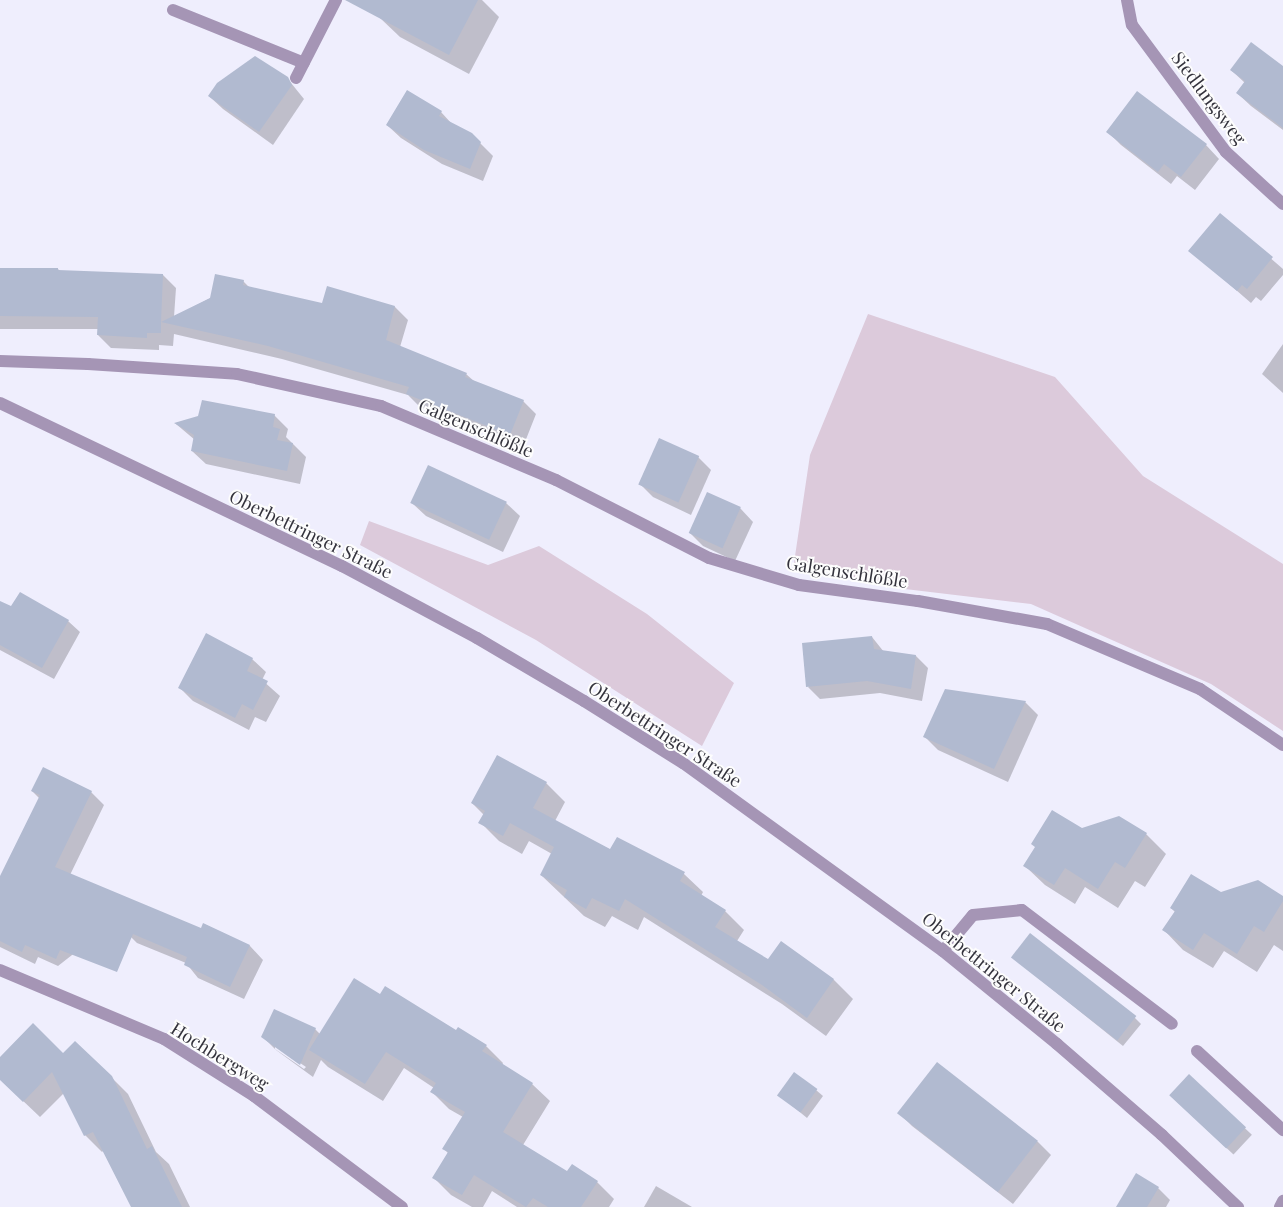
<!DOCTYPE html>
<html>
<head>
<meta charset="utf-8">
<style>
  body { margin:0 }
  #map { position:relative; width:1283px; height:1207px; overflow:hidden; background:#efeefd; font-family:"Playfair Display",serif }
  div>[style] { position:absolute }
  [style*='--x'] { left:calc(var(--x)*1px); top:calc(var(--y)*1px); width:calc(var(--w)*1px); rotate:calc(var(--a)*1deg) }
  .green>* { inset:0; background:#dccadb }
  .shadow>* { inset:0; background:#0003; transform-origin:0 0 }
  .building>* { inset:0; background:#b1bad0; transform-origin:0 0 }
  .service>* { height:12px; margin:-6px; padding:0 6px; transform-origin:6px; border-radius:6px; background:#a595b5 }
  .minor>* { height:12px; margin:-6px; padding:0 6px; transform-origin:6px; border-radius:6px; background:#a595b5 }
  .tertiary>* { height:12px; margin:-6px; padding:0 6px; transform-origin:6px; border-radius:6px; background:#a595b5 }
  span { translate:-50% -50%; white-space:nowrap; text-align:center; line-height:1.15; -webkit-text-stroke:4px #fdfdfd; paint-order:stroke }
  .street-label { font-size:18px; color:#34333d }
</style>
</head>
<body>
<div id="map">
  <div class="green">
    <i style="clip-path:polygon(868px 314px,1055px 377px,1143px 476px,1283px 564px,1283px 731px,1211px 684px,1031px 604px,905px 589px,794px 563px,810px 455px)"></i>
    <i style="clip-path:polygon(369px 521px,488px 565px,539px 546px,647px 614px,734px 683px,702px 746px,536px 640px,360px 545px)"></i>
  </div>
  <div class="shadow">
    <i style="clip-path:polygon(383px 0,482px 0,499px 17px,469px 74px,400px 37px,379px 17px)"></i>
    <i style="clip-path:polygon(1283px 69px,1283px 130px,1251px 106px,1237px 93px,1245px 83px,1231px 70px)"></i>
    <i style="clip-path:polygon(287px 78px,304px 99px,273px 145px,223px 109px,209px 96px)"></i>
    <i style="clip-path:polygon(441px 112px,452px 124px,471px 134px,493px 156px,483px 181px,442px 164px,401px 138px,387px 125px)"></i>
    <i style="clip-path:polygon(1108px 132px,1206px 145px,1219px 159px,1195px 190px,1177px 176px,1171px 184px,1121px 145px)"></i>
    <i style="clip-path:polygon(1220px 214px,1283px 269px,1283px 275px,1261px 301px,1256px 297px,1251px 303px,1190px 250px)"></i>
    <i style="clip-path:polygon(0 269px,58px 269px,60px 271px,163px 275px,176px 288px,174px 317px,243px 281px,250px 288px,323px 305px,328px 288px,395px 307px,408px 320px,400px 347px,466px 374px,475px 382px,523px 401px,536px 414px,523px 447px,420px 407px,408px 395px,282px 359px,174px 334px,173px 346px,159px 345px,159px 350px,111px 348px,98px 335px,98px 329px,0 329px)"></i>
    <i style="clip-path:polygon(1283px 344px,1283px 393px,1262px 374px)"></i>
    <i style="clip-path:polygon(274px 415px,288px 429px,286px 437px,306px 457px,300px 484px,206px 464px,192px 451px,195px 440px,176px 424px)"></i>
    <i style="clip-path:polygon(698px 457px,711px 470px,691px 515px,653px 497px,640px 484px)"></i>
    <i style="clip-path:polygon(412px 503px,506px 503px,520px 516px,503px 552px,426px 516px)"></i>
    <i style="clip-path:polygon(740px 508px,753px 522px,735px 561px,703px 546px,690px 533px)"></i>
    <i style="clip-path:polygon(0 602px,12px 608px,68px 621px,80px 632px,54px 679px,0 650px)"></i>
    <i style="clip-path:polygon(872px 637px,884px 652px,916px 656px,928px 668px,922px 701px,880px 693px,820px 699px,808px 687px)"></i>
    <i style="clip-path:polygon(252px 659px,266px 672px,262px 680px,280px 696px,266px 722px,255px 717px,249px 730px,193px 701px,180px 688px)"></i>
    <i style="clip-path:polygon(1025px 702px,1038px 715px,1008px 782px,938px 750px,925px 737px)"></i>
    <i style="clip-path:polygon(546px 783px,565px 802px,555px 821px,611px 850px,684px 874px,703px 892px,701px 896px,725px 911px,744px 930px,737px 941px,769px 961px,781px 943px,834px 980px,853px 999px,826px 1036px,782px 1004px,644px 917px,638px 930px,612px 916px,605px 927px,584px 916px,541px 875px,552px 854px,529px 841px,522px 854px,499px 841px,480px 822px,484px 815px,472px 803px)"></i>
    <i style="clip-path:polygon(32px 791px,91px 792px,104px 805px,70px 875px,132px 908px,58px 966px,38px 957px,35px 964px,0 947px,0 904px,40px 799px)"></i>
    <i style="clip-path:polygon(1081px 829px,1146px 834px,1166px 854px,1145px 887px,1135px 881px,1118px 908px,1085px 887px,1075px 904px,1045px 885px,1025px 866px)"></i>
    <i style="clip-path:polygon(1220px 894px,1283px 898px,1283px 951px,1274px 945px,1257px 972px,1224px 951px,1213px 968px,1183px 950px,1164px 930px,1175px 912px,1171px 908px)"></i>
    <i style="clip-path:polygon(204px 924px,250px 946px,263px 960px,244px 999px,198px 978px,186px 963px,137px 943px,124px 930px,202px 929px)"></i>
    <i style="clip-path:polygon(1012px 957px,1135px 1018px,1141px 1024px,1123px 1046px)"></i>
    <i style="clip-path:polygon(evenodd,380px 995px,486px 1046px,503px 1063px,502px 1065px,532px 1084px,550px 1101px,523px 1145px,567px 1173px,597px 1182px,614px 1199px,609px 1207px,517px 1207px,492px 1191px,483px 1207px,472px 1207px,451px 1195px,434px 1178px,448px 1153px,444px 1149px,463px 1117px,449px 1109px,432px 1092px,434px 1088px,404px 1068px,383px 1101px,328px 1067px,321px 1060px,313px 1077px,276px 1050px,263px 1037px,315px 1029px,320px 1034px,380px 995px,275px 1046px,306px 1067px,304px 1069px,275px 1049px,275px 1046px)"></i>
    <i style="clip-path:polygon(64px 1055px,111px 1077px,128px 1094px,156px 1152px,169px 1164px,190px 1207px,132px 1207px,104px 1150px,102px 1152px,85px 1135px,64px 1093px,40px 1117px,0 1079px,0 1059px)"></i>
    <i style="clip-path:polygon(937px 1064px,1037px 1141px,1051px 1155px,1013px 1204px,912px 1126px,899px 1113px)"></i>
    <i style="left:1189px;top:1076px;width:86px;height:27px;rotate:43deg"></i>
    <i style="clip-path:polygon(816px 1090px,823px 1096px,807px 1118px,779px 1095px)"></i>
    <i style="clip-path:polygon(656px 1186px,692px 1207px,644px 1207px)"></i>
    <i style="clip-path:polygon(1158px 1188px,1170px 1200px,1166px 1207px,1117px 1207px)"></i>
  </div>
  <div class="building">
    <i style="clip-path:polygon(345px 0,478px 0,449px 55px)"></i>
    <i style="clip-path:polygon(1251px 42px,1283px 66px,1283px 128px,1236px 93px,1245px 81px,1230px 70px)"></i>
    <i style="clip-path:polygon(255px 56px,288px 77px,292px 85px,259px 132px,208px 96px,217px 83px)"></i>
    <i style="clip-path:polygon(407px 90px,442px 111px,439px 116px,472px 133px,481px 142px,470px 169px,424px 150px,386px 125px)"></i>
    <i style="clip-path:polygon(1137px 91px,1207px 144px,1181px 177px,1164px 164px,1158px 172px,1106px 132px)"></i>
    <i style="clip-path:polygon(1220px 213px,1273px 257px,1247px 289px,1242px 285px,1237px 291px,1188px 251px)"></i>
    <i style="clip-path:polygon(0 268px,58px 268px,58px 270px,163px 274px,161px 322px,210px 298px,215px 274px,244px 280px,243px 285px,322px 303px,327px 286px,395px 306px,386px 340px,467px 373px,465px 377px,524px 400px,510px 435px,406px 394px,409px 387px,268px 346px,161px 322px,161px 333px,147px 333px,147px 338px,97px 335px,98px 317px,0 316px)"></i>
    <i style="clip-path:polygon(202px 400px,275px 414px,273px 427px,280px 429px,277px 440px,293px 443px,287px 471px,191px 451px,194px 435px,174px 423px,198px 416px)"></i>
    <i style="left:659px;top:438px;width:44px;height:51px;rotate:24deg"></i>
    <i style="left:428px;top:465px;width:87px;height:42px;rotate:25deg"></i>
    <i style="left:707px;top:492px;width:37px;height:45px;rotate:24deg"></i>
    <i style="clip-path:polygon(20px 592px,69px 620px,42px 668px,0 645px,0 601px,11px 606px)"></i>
    <i style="clip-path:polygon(206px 633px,253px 658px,247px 671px,268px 681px,253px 710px,242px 704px,235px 718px,178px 688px)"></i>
    <i style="clip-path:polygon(872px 636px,874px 649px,916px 655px,911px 689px,867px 681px,806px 687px,802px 643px)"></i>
    <i style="clip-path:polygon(945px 689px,1026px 701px,994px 769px,923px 737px)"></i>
    <i style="clip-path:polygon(497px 755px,547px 782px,533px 808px,610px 849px,617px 837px,685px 872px,680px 881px,726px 910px,715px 927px,768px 959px,781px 941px,834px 979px,807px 1018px,762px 985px,625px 899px,619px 911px,592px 898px,586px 909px,564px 897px,567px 890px,540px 875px,554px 847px,510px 823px,503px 836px,478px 823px,485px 811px,471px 803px)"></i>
    <i style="clip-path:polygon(43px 767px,92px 791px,55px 867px,201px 928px,203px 923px,250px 945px,230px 987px,184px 965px,187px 957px,133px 934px,117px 972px,60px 950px,56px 959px,25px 945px,22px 952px,0 941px,0 876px,40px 795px,31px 791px)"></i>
    <i style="clip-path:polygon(1052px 810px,1082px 828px,1119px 816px,1147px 833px,1125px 868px,1115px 862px,1098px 889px,1065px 868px,1054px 885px,1023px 866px,1035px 847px,1031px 844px)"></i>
    <i style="clip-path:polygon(1191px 874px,1221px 892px,1258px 880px,1283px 896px,1283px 901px,1264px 932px,1254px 926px,1237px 954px,1204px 933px,1193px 950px,1162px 930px,1175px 911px,1170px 908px)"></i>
    <i style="left:1030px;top:933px;width:135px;height:31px;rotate:38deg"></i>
    <i style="clip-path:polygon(354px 978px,380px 994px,385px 986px,456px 1030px,458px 1027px,487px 1045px,482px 1051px,533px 1083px,503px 1132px,567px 1171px,572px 1164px,598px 1181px,581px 1207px,548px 1207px,533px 1198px,526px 1207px,474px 1175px,462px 1195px,432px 1178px,448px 1152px,442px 1149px,465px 1112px,430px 1092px,436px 1083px,386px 1052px,365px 1084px,309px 1050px)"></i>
    <i style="clip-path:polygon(274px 1009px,316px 1028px,300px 1065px,261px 1037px)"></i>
    <i style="clip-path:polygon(33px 1023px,63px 1053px,75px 1041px,112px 1076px,147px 1149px,152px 1146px,182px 1207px,131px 1207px,93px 1132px,84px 1136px,52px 1072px,23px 1102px,0 1080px,0 1057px)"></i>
    <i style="left:937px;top:1062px;width:128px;height:65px;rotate:38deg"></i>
    <i style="left:794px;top:1072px;width:29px;height:29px;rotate:36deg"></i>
    <i style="left:1189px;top:1074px;width:78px;height:29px;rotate:43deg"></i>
    <i style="clip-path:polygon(1136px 1173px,1159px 1187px,1147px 1207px,1116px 1207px)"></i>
  </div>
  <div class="service">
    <i style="--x:173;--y:10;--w:141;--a:22"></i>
    <i style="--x:1047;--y:624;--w:166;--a:23"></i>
    <i style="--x:1200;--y:689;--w:100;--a:34"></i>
    <i style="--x:943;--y:951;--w:47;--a:-50.2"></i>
    <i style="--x:973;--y:915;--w:49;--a:-5.8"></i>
    <i style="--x:1022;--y:910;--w:188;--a:37.2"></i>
    <i style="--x:1197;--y:1051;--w:117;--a:42.6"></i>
    <i style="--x:1280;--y:1207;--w:7;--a:-63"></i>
  </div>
  <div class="minor">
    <i style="--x:1127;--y:0;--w:25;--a:79"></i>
    <i style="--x:1132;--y:25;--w:158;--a:53.5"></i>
    <i style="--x:1226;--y:152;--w:77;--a:42.4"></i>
    <i style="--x:296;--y:78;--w:88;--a:-62.9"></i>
    <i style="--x:0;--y:361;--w:88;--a:2"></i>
    <i style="--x:88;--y:364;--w:149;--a:3.8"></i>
    <i style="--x:237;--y:374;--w:148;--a:12.5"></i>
    <i style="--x:381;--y:406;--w:190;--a:22.9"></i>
    <i style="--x:556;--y:480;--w:172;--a:27"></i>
    <i style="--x:709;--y:558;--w:94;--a:16.7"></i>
    <i style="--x:799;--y:585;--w:120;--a:7.7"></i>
    <i style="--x:918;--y:601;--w:131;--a:10.1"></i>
    <i style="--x:0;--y:970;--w:178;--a:22.8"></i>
    <i style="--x:164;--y:1039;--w:107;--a:32.3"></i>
    <i style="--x:254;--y:1096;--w:185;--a:36.9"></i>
  </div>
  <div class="tertiary">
    <i style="--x:0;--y:403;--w:379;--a:25.5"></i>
    <i style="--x:342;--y:566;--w:153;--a:28.1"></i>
    <i style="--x:477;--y:638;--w:124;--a:30.5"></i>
    <i style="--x:584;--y:701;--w:117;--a:32.1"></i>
    <i style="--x:683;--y:763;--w:321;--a:35.9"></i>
    <i style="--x:943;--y:951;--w:147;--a:39.2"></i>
    <i style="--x:1057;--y:1044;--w:139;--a:40.9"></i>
    <i style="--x:1162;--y:1135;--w:105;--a:43.5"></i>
  </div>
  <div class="street-label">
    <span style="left:1209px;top:98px;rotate:53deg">Siedlungsweg</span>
    <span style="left:476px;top:428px;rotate:23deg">Galgenschlößle</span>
    <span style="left:311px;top:534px;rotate:26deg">Oberbettringer Straße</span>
    <span style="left:847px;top:572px;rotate:9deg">Galgenschlößle</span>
    <span style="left:665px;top:734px;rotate:33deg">Oberbettringer Straße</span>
    <span style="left:994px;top:972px;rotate:39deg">Oberbettringer Straße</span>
    <span style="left:220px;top:1056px;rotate:32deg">Hochbergweg</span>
  </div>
</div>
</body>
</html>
